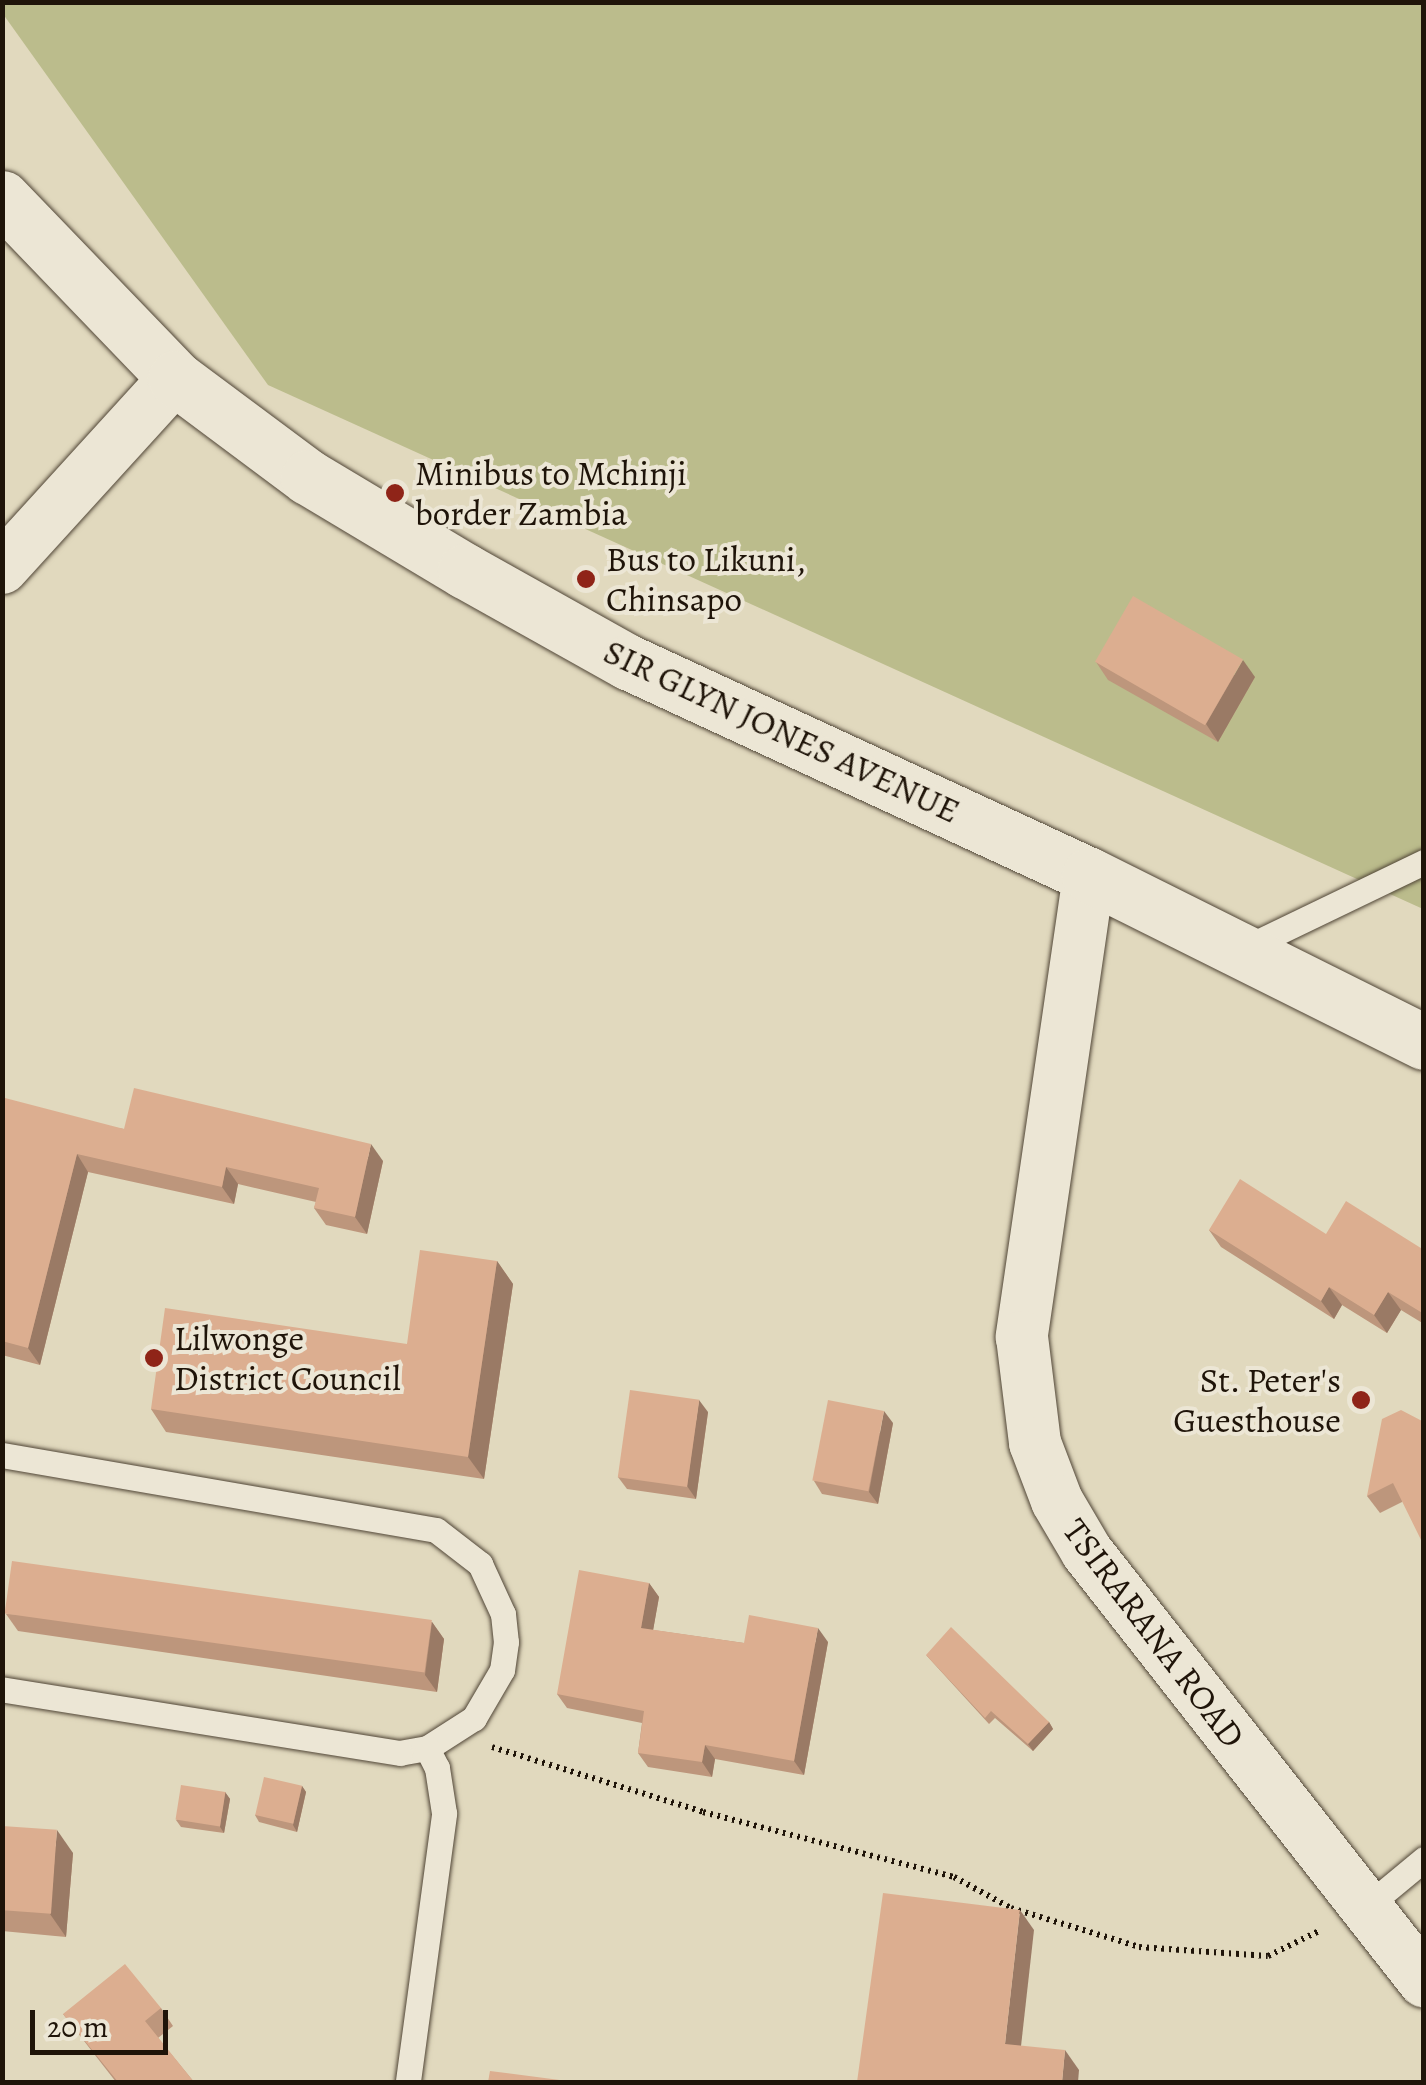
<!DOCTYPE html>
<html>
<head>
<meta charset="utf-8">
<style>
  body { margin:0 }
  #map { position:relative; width:1426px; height:2085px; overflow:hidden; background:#e1d9be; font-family:Alegreya,serif }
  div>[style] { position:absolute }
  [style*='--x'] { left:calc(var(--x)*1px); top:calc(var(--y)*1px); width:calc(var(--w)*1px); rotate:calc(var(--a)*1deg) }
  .green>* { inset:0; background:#bbbc8c }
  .path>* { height:6px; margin-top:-3px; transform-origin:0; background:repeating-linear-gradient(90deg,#1f1409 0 2.5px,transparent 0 7.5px) }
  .roads { filter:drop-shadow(0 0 2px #504536) drop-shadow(0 0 2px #504536) }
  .service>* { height:25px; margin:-12.5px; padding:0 12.5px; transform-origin:12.5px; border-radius:12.5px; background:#ece6d5 }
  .minor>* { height:52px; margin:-26px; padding:0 26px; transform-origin:26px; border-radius:26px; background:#ece6d5 }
  .secondary>* { height:55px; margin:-27.5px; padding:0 27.5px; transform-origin:27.5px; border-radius:27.5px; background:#ece6d5 }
  .wall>* { inset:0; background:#bd967c }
  .shaded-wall>* { inset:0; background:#9a7a65 }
  .building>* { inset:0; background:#dcae90; transform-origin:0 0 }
  .dots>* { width:28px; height:28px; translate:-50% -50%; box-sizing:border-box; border:5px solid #ece6d5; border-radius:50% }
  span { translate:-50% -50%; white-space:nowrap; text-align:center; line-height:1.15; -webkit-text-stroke:8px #ece6d5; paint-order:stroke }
  .poi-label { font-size:35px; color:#1f1409 }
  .left { translate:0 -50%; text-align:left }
  .right { translate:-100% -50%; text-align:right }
  .street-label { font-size:35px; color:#1f1409 }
  .frame { position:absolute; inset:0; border:5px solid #1f1409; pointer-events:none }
  .scale { position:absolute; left:30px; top:2010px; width:138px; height:45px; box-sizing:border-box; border:5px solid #1f1409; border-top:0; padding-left:12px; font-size:30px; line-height:35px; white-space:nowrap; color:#1f1409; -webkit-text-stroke:8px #ece6d5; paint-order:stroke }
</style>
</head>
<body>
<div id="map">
  <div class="green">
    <i style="clip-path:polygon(2px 3px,1423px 3px,1423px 909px,268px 385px,3px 14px)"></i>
  </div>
  <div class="path">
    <i style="--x:492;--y:1747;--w:221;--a:17.1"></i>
    <i style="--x:703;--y:1812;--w:259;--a:14.5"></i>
    <i style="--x:954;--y:1877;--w:65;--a:28.5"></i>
    <i style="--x:1011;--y:1908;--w:134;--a:16.9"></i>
    <i style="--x:1139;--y:1947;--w:129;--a:4"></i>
    <i style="--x:1268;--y:1956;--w:59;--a:-26.1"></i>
  </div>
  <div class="roads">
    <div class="service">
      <i style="--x:1241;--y:950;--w:203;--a:-25.7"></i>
      <i style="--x:2;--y:1455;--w:440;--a:9.8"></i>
      <i style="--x:436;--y:1530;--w:56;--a:37.7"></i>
      <i style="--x:480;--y:1564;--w:55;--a:65.3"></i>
      <i style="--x:503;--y:1614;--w:28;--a:84"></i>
      <i style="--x:506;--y:1642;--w:28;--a:98"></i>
      <i style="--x:502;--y:1670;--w:56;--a:120.3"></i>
      <i style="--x:474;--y:1718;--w:56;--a:147.4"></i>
      <i style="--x:427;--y:1748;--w:27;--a:170"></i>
      <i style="--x:400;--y:1753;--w:403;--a:-170.9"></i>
      <i style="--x:1365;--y:1908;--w:77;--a:-39.7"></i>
      <i style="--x:408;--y:2081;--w:270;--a:-82.3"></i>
      <i style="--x:444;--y:1813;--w:46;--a:-98.8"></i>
      <i style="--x:437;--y:1768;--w:22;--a:-117"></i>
    </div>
    <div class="minor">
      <i style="--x:2;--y:568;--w:257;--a:-47.7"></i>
      <i style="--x:1089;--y:875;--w:467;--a:98.3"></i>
      <i style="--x:1022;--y:1337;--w:107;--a:83"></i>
      <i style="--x:1035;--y:1443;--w:62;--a:69.2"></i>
      <i style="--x:1057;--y:1501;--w:59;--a:59.5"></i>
      <i style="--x:1087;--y:1552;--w:546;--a:51.85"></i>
    </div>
    <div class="secondary">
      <i style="--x:2;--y:198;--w:250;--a:46.1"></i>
      <i style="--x:175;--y:378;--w:166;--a:36.7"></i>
      <i style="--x:308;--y:477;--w:183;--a:30.9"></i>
      <i style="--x:465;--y:571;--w:187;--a:29.2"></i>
      <i style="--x:628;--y:662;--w:508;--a:24.8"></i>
      <i style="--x:1089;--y:875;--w:374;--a:26.5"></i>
    </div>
  </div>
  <div class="wall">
    <i style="clip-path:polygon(1096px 662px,1255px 677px,1218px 742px,1108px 680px)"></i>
    <i style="clip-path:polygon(2px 1109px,124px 1129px,383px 1161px,367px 1234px,326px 1225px,314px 1208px,316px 1202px,238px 1184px,234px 1204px,88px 1172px,40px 1365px,2px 1355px)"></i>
    <i style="clip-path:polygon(1209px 1230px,1326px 1234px,1424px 1250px,1424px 1324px,1401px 1310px,1387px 1333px,1342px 1305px,1334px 1319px,1221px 1247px)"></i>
    <i style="clip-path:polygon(497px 1261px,513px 1284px,484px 1479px,166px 1432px,151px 1409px,407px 1344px)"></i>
    <i style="clip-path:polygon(708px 1412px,696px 1499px,627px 1489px,618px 1477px)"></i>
    <i style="clip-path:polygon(1424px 1422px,1402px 1502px,1380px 1513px,1367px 1496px)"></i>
    <i style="clip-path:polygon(893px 1423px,878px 1504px,822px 1494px,814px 1481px)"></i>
    <i style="clip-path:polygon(649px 1583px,659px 1597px,653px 1630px,744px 1643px,828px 1642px,804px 1775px,715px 1759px,712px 1777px,648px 1767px,638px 1753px,642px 1723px,567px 1708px,557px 1694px)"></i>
    <i style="clip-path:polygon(6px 1614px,432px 1622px,444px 1639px,437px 1692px,18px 1631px)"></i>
    <i style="clip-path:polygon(926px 1655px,1049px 1722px,1053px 1729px,1033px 1751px,995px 1718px,989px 1724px)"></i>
    <i style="clip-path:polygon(302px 1786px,306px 1792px,297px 1832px,259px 1822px,255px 1815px)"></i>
    <i style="clip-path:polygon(225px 1792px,230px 1799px,224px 1833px,181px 1827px,176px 1820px)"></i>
    <i style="clip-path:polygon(2px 1826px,73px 1853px,66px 1937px,2px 1931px)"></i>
    <i style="clip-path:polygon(161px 2008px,173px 2026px,158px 2038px,194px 2082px,116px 2082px,63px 2014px)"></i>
  </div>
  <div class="shaded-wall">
    <i style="clip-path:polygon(1243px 660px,1255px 677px,1218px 742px,1206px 724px)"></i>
    <i style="clip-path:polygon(371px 1144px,383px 1161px,367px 1234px,355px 1217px)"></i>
    <i style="clip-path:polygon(77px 1154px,88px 1172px,40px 1365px,28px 1348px)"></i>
    <i style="clip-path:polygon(226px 1167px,238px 1184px,234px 1204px,222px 1187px)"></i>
    <i style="clip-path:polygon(497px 1261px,513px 1284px,484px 1479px,468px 1457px)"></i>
    <i style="clip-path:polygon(1329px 1287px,1342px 1305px,1334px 1319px,1321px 1301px)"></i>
    <i style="clip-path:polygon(1388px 1292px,1401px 1310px,1387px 1333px,1374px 1315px)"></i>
    <i style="clip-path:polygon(699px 1400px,708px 1412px,696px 1499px,687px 1486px)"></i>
    <i style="clip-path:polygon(884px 1411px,893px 1423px,878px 1504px,869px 1492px)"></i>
    <i style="clip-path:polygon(649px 1583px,659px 1597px,651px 1642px,641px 1628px)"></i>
    <i style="clip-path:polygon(432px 1622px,444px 1639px,437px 1692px,425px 1675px)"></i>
    <i style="clip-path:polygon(818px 1628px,828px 1642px,804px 1775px,794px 1761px)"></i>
    <i style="clip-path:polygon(1049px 1722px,1053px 1729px,1033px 1751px,1028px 1744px)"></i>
    <i style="clip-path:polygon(705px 1745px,715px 1759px,712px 1777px,702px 1762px)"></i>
    <i style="clip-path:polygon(302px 1786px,306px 1792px,297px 1832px,293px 1825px)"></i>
    <i style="clip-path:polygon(225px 1792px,230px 1799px,224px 1833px,220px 1827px)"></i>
    <i style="clip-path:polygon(57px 1830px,73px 1853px,66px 1937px,50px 1914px)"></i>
    <i style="clip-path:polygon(1020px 1910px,1034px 1930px,1019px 2064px,1005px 2044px)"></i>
    <i style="clip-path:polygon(1065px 2050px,1079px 2070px,1078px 2082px,1062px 2082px)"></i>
  </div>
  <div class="building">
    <i style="left:1133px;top:596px;width:127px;height:76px;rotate:30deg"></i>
    <i style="clip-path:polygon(134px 1088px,371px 1144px,355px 1217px,314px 1208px,319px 1188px,226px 1167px,222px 1187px,77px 1154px,28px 1348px,2px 1341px,2px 1109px,5px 1098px,124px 1129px)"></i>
    <i style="clip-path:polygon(1240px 1179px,1326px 1234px,1346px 1201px,1424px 1250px,1424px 1314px,1388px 1292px,1374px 1315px,1329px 1287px,1321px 1301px,1209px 1230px)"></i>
    <i style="clip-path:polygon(420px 1250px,497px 1261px,468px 1457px,151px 1409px,165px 1308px,407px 1344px)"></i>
    <i style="left:630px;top:1390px;width:70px;height:88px;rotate:8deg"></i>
    <i style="left:828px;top:1400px;width:57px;height:82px;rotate:11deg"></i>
    <i style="clip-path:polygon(1401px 1410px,1424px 1422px,1424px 1546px,1393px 1483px,1367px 1496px,1382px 1419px)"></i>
    <i style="left:12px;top:1561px;width:424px;height:53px;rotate:8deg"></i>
    <i style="clip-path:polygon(579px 1570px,649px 1583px,641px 1628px,744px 1643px,749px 1615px,818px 1628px,794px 1761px,705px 1745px,702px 1762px,638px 1753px,644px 1711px,557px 1694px)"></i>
    <i style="clip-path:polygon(951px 1627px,1049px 1722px,1028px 1744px,991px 1711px,985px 1718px,926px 1655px)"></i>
    <i style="left:264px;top:1777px;width:39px;height:39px;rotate:13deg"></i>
    <i style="left:181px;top:1785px;width:45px;height:35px;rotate:9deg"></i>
    <i style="left:2px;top:1826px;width:55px;height:84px;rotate:4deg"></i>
    <i style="clip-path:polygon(883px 1893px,1020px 1910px,1005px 2044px,1065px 2050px,1062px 2082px,857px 2082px)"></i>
    <i style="clip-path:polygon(125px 1964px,161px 2008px,145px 2021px,194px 2082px,118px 2082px,63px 2014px)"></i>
    <i style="clip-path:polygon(490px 2071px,575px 2082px,488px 2082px)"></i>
  </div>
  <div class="dots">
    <i style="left:395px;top:493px;background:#8f2418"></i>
    <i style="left:586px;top:579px;background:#8f2418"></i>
    <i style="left:154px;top:1358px;background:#8f2418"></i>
    <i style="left:1361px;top:1400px;background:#8f2418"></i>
  </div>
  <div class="poi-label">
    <span class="left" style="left:415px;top:493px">Minibus to Mchinji<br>border Zambia</span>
    <span class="left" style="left:606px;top:579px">Bus to Likuni,<br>Chinsapo</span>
    <span class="left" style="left:174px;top:1358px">Lilwonge<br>District Council</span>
    <span class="right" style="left:1341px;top:1400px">St. Peter's<br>Guesthouse</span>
  </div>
  <div class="street-label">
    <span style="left:782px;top:731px;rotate:25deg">SIR GLYN JONES AVENUE</span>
    <span style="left:1154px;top:1633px;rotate:53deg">TSIRARANA ROAD</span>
  </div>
  <div class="frame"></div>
  <div class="scale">20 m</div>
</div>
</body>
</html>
